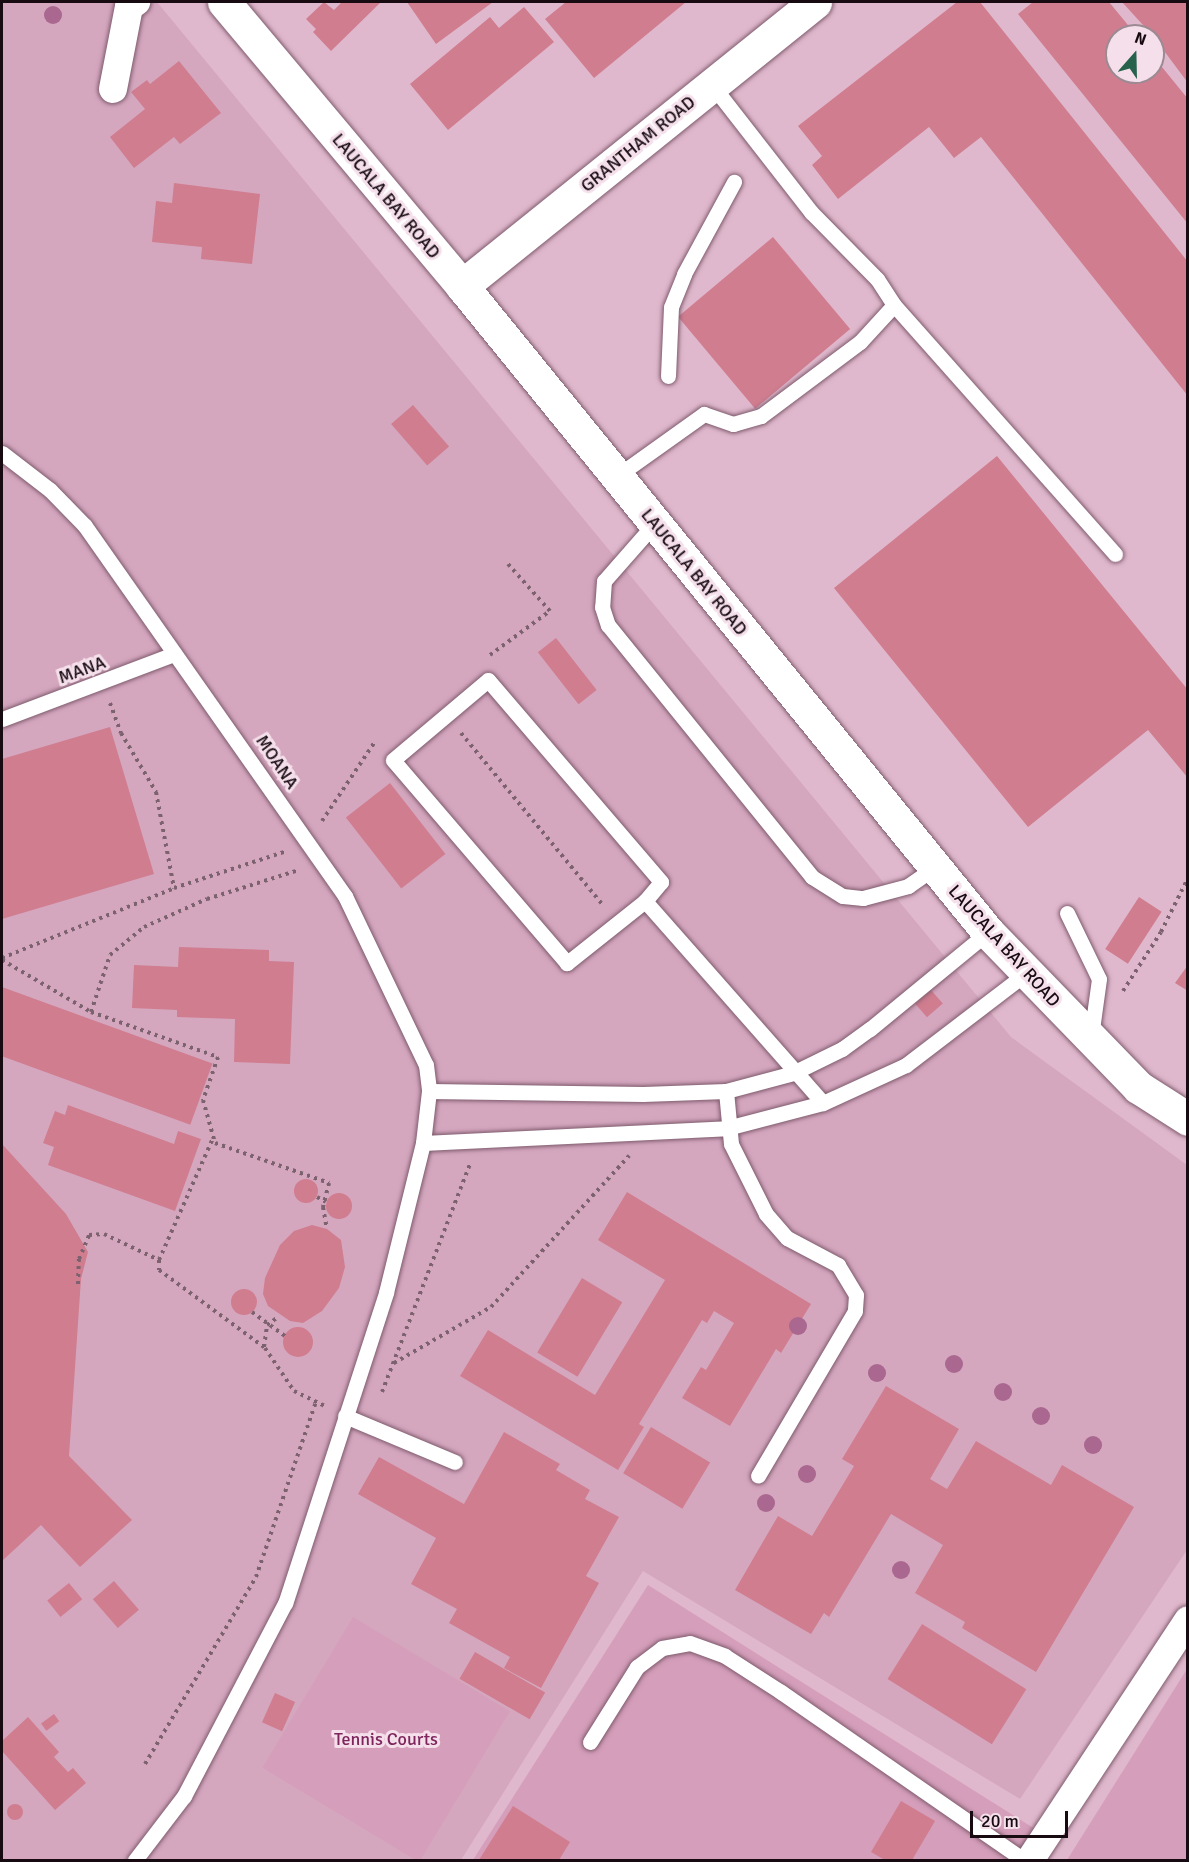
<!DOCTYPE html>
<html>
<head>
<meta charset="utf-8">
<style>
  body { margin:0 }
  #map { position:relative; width:1189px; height:1862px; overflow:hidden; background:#e0b8cd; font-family:Signika,sans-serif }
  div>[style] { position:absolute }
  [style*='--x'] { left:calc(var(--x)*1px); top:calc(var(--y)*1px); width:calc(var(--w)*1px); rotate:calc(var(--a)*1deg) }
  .built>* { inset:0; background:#d5a7bf }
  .green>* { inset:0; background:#d59eba; transform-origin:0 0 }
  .building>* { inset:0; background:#d07d8f; transform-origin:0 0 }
  .round { border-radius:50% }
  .path>* { height:4px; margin-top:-2px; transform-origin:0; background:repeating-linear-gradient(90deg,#7c616f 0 3px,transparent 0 7.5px) }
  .roads { filter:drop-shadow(0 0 2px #7e5b6d) drop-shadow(0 0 2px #7e5b6d) }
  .service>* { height:15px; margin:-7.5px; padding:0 7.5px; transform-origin:7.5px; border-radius:7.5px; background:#fff }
  .minor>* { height:28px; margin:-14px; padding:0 14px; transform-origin:14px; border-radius:14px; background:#fff }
  .primary>* { height:33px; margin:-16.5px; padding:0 16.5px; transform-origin:16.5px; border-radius:16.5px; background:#fff }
  .trees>* { width:18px; height:18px; margin:-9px; border-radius:50%; background:#aa678f }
  span { translate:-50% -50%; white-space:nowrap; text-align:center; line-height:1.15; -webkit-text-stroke:6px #f4dfea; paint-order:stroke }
  .street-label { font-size:18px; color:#170a11 }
  .park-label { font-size:18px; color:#7d255c }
  .frame { position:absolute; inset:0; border:3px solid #170a11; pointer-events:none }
  .north { position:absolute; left:1105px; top:24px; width:60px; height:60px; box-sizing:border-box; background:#f4dfea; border:2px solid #9c8a93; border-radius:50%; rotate:20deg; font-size:16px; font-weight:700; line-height:24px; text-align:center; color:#170a11 }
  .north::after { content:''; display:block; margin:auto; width:21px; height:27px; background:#27624c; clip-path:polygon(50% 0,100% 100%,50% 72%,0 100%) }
  .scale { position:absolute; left:970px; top:1811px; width:98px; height:27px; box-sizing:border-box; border:3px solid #170a11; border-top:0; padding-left:8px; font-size:18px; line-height:21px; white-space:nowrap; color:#170a11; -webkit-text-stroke:4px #f4dfea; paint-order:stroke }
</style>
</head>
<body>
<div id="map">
  <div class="built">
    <i style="clip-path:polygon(2px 2px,157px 2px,1011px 1037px,1187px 1165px,1187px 1550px,1020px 1799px,643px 1571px,461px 1860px,2px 1860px)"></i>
  </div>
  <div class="green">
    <i style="clip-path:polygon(648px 1585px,1046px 1836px,1030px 1860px,473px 1860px)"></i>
    <i style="left:353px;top:1617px;width:183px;height:176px;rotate:31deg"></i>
    <i style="clip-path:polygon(1187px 1669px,1187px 1860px,1067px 1860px)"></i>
  </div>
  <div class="building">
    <i style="clip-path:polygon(324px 2px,334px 10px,342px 2px,381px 2px,331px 51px,313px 32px,316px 29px,306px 19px)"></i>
    <i style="clip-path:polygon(407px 2px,493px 2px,436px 44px)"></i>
    <i style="clip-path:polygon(566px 2px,686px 2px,594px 78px,545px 19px)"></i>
    <i style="clip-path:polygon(957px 2px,980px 2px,1188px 262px,1188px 396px,981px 137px,954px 158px,929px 127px,838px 199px,812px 165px,822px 156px,798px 126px)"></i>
    <i style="clip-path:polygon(1033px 2px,1109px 2px,1137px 36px,1117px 36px,1117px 72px,1153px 72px,1153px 56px,1188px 99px,1188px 224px,1018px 14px)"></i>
    <i style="clip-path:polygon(1122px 2px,1188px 2px,1188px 83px,1153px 36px)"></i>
    <i style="clip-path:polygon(524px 7px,554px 42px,448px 130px,410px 84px,490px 17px,499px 28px)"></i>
    <i style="clip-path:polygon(179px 61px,221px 113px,180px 144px,174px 137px,134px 168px,110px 137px,145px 109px,131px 92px,147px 80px,150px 84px)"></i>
    <i style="clip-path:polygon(174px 183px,260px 194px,252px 264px,201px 259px,202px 247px,152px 242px,156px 201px,172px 203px)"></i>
    <i style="left:773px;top:237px;width:120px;height:124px;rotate:50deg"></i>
    <i style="left:413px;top:405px;width:55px;height:29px;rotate:49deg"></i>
    <i style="clip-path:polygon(997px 456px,1188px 690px,1188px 778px,1148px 730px,1028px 827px,834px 588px)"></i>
    <i style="left:556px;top:638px;width:66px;height:23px;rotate:52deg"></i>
    <i style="clip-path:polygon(110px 727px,154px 874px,2px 919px,2px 759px)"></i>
    <i style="left:390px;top:783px;width:90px;height:56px;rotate:52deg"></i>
    <i style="left:1139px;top:897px;width:27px;height:62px;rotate:33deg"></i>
    <i style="clip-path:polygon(179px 947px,269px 950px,269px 961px,294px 962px,290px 1064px,234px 1062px,235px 1019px,177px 1017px,177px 1010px,132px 1008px,134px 965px,178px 967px)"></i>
    <i style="clip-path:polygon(1188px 965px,1188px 991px,1175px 983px)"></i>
    <i style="left:2px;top:987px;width:224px;height:65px;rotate:20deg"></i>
    <i style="left:931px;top:990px;width:18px;height:21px;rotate:49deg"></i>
    <i style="clip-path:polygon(68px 1105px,174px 1144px,178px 1131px,201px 1139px,175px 1211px,48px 1165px,54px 1147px,43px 1143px,55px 1111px,65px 1115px)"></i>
    <i style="clip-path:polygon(2px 1144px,66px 1214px,88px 1252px,81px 1279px,69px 1456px,132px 1520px,80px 1567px,41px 1525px,2px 1561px)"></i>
    <i class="round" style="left:294px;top:1179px;width:24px;height:24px"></i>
    <i style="clip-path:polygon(627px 1192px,811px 1304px,781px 1353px,776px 1349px,730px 1426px,682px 1398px,701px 1367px,706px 1370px,734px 1323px,714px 1311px,707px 1323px,702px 1320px,639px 1424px,644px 1427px,618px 1470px,460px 1376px,488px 1330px,595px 1395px,665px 1280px,598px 1240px)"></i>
    <i class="round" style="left:326px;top:1193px;width:26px;height:26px"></i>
    <i style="clip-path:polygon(312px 1225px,327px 1229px,341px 1240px,345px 1267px,339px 1288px,322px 1311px,303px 1323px,290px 1321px,268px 1306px,263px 1294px,265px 1278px,280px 1245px,294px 1231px)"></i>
    <i style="left:582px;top:1278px;width:47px;height:87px;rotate:31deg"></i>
    <i class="round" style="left:231px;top:1289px;width:26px;height:26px"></i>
    <i class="round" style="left:283px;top:1327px;width:30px;height:30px"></i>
    <i style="clip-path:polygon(886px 1386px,959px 1429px,930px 1479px,947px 1489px,976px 1441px,1051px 1485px,1062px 1465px,1134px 1507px,1036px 1672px,962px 1628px,965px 1622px,915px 1593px,943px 1545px,891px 1514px,829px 1617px,824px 1613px,811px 1634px,735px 1590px,778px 1516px,812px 1536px,854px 1466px,842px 1459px)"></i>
    <i style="left:651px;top:1427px;width:69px;height:54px;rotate:31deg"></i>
    <i style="clip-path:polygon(504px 1432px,560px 1464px,556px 1470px,590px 1490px,585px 1499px,619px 1517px,586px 1576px,599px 1583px,541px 1688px,504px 1668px,510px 1657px,449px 1623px,457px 1609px,411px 1584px,436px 1538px,358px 1494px,379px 1457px,464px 1504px)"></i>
    <i style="left:114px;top:1581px;width:38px;height:28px;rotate:49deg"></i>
    <i style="left:69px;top:1583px;width:21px;height:28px;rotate:51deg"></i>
    <i style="left:922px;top:1624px;width:123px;height:65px;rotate:32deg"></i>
    <i style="left:475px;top:1652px;width:81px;height:31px;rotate:30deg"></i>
    <i style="left:275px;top:1693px;width:22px;height:32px;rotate:24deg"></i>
    <i style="left:54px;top:1714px;width:9px;height:16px;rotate:54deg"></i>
    <i style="clip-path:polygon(28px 1717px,59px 1752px,54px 1757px,68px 1772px,73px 1768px,86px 1783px,55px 1810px,2px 1751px,2px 1741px)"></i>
    <i style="clip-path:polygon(901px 1801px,935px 1821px,912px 1860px,885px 1860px,871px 1852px)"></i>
    <i class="round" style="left:7px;top:1804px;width:16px;height:16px"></i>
    <i style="clip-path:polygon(513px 1806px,570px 1842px,559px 1860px,479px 1860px)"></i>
  </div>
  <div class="path">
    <i style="--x:490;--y:655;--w:74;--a:-36.3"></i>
    <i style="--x:550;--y:611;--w:63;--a:-131.8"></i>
    <i style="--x:110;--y:703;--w:32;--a:70"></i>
    <i style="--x:121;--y:733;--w:69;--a:59.3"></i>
    <i style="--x:156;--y:792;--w:98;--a:79.4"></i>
    <i style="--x:461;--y:733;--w:223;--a:50.5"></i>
    <i style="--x:322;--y:821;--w:94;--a:-56.3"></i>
    <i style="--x:2;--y:958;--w:186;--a:-22.1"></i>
    <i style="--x:174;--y:888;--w:116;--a:-18.1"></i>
    <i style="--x:2;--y:960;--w:103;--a:30.3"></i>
    <i style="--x:91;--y:1012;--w:135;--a:19.5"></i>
    <i style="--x:218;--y:1057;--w:46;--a:109.2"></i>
    <i style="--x:203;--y:1100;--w:45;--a:74.4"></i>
    <i style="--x:215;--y:1143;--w:121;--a:19.3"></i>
    <i style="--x:329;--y:1183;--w:25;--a:104"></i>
    <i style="--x:323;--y:1207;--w:22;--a:80"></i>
    <i style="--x:1123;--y:991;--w:70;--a:-57.2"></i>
    <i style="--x:1161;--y:932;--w:60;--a:-63.4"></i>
    <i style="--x:91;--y:1012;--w:60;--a:-71.6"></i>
    <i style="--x:110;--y:955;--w:44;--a:-39.5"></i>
    <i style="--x:144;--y:927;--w:69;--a:-24"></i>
    <i style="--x:207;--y:899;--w:96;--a:-17.5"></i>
    <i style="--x:317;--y:1197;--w:10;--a:29"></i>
    <i style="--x:159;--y:1260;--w:133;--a:-66.1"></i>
    <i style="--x:78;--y:1284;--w:25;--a:-88"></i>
    <i style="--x:79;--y:1259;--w:26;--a:-67"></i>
    <i style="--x:89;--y:1235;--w:15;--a:-4"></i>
    <i style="--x:104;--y:1234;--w:61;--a:25.3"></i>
    <i style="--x:159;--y:1260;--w:10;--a:90"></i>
    <i style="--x:159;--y:1270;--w:132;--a:36.3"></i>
    <i style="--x:265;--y:1348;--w:52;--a:56"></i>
    <i style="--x:294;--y:1391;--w:34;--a:26"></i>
    <i style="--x:252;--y:1312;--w:41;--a:36"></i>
    <i style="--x:264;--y:1347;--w:22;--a:-82"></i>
    <i style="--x:267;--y:1325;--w:14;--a:-36"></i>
    <i style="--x:394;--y:1363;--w:112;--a:-30"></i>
    <i style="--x:491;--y:1307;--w:205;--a:-47.6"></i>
    <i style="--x:382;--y:1392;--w:244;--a:-68.9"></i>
    <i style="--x:145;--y:1764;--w:217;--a:-59.3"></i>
    <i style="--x:256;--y:1577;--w:185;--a:-71.1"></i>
  </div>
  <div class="roads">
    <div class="service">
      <i style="--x:894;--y:305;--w:333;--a:48.4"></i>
      <i style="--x:668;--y:376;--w:69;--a:-87.5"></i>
      <i style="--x:671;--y:307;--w:35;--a:-68"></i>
      <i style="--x:684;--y:274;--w:105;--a:-61.5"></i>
      <i style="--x:2;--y:453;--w:61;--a:37.6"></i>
      <i style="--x:50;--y:490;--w:50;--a:45.8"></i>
      <i style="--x:85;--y:526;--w:452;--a:54.9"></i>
      <i style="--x:345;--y:896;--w:187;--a:64.4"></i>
      <i style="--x:426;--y:1065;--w:26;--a:83"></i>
      <i style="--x:429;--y:1091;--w:52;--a:96.6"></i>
      <i style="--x:423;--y:1143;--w:154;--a:103.9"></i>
      <i style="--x:386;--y:1293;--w:326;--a:108"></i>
      <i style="--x:285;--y:1603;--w:218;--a:117.6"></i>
      <i style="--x:184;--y:1796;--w:81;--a:127.4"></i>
      <i style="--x:617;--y:476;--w:107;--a:-35.5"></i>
      <i style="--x:704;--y:414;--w:31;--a:19"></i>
      <i style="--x:733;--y:424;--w:29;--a:-16"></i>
      <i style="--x:761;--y:416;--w:124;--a:-36.8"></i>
      <i style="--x:860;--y:342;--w:50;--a:-47.4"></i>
      <i style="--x:894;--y:305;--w:31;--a:-123"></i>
      <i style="--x:877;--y:279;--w:94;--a:-134.6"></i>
      <i style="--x:811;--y:212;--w:161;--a:-127.9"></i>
      <i style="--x:655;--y:523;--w:77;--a:131.3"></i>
      <i style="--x:604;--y:581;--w:26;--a:94"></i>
      <i style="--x:602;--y:607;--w:19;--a:72"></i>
      <i style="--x:608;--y:625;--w:324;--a:51"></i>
      <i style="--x:812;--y:877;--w:36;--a:32"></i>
      <i style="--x:843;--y:896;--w:20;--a:6"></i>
      <i style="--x:863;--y:898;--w:47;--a:-14.9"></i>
      <i style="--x:908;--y:886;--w:33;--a:-35"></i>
      <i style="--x:488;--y:680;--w:266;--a:49.4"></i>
      <i style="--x:661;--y:882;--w:25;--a:130"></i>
      <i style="--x:645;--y:901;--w:100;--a:141.5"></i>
      <i style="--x:567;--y:963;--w:267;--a:-130.6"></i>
      <i style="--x:393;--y:760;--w:124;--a:-40.1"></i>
      <i style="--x:2;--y:719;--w:184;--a:-20.7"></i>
      <i style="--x:645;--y:901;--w:269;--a:48.6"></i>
      <i style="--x:1067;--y:913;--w:73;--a:64.1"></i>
      <i style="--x:1099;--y:979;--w:59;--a:97.9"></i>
      <i style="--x:429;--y:1091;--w:214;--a:0.8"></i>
      <i style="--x:643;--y:1094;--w:83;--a:-2.1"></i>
      <i style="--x:726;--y:1091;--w:69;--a:-15"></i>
      <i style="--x:793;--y:1073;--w:55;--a:-26.1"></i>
      <i style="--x:842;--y:1049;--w:34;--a:-36"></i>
      <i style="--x:870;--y:1029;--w:153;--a:-39.4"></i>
      <i style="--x:726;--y:1091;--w:53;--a:84.6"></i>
      <i style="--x:731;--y:1144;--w:78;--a:63.4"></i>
      <i style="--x:766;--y:1214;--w:32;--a:49"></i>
      <i style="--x:787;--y:1238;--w:58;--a:27.9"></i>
      <i style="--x:838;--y:1265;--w:35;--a:59"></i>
      <i style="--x:856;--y:1295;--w:16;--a:94"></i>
      <i style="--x:855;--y:1311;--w:191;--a:120.5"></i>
      <i style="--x:423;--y:1143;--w:304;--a:-2.8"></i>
      <i style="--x:727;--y:1128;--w:99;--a:-14.6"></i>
      <i style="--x:823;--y:1103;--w:91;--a:-24.6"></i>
      <i style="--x:906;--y:1065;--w:150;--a:-37.4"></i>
      <i style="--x:345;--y:1416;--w:119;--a:22.7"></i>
      <i style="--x:590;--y:1742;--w:89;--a:-57.9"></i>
      <i style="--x:637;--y:1667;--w:31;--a:-37"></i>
      <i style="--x:662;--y:1648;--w:28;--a:-10"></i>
      <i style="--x:690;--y:1643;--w:37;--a:20"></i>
      <i style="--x:725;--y:1656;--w:67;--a:32.7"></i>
      <i style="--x:781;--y:1692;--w:295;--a:34.7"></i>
    </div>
    <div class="minor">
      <i style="--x:113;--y:89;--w:84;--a:-79"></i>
      <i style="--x:129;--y:7;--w:9;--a:-36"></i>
      <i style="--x:1030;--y:1860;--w:287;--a:-56.6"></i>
    </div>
    <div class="primary">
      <i style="--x:224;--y:2;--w:371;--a:50"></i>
      <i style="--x:462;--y:286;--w:833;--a:50.85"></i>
      <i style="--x:988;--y:932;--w:216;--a:45.9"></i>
      <i style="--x:1138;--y:1087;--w:59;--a:32.6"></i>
      <i style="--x:462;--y:286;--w:453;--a:-38.8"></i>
    </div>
  </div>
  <div class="trees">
    <i style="left:53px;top:15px"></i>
    <i style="left:798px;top:1326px"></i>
    <i style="left:954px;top:1364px"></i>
    <i style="left:877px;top:1373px"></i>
    <i style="left:1003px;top:1392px"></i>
    <i style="left:1041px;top:1416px"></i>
    <i style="left:1093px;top:1445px"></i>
    <i style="left:807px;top:1474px"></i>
    <i style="left:766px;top:1503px"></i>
    <i style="left:901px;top:1570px"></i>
  </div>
  <div class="street-label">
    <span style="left:638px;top:144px;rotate:-39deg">GRANTHAM ROAD</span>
    <span style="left:386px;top:196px;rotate:50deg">LAUCALA BAY ROAD</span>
    <span style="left:694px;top:572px;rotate:51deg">LAUCALA BAY ROAD</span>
    <span style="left:82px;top:670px;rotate:-20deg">MANA</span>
    <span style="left:277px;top:762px;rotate:56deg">MOANA</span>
    <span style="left:1004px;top:946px;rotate:48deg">LAUCALA BAY ROAD</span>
  </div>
  <div class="park-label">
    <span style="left:386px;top:1739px">Tennis Courts</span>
  </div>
  <div class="frame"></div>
  <div class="north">N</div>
  <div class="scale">20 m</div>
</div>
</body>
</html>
